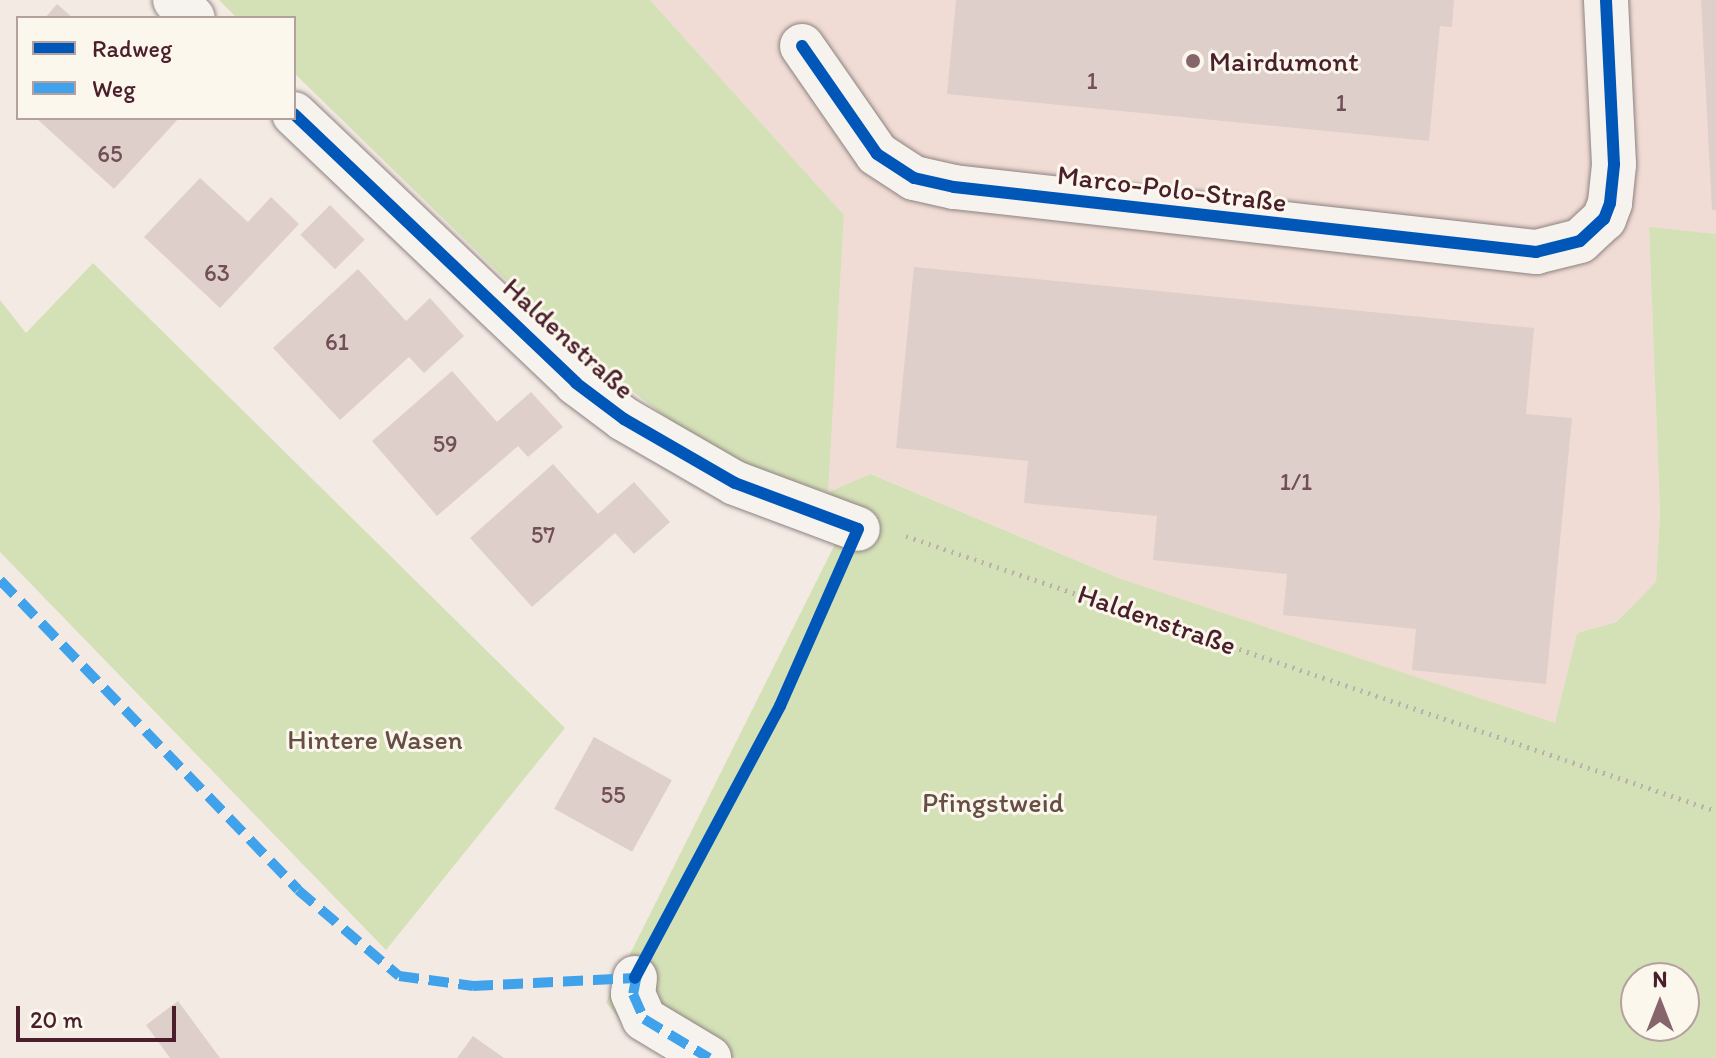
<!DOCTYPE html>
<html>
<head>
<meta charset="utf-8">
<style>
  body { margin:0 }
  #map { position:relative; width:1716px; height:1058px; overflow:hidden; background:#f4eae4; font-family:Itim,sans-serif }
  div>[style] { position:absolute }
  [style*='--x'] { left:calc(var(--x)*1px); top:calc(var(--y)*1px); width:calc(var(--w)*1px); rotate:calc(var(--a)*1deg) }
  .built>* { inset:0; background:#f0dcd4 }
  .green>* { inset:0; background:#d4e1b7 }
  .building>* { inset:0; background:#decfca; transform-origin:0 0 }
  .path>* { height:5px; margin-top:-2.5px; transform-origin:0; background:repeating-linear-gradient(90deg,#b8b1af 0 2px,transparent 0 8px) }
  .roads { filter:drop-shadow(0 0 2px #8f8282) drop-shadow(0 0 2px #8f8282) }
  .minor>* { height:44px; margin:-22px; padding:0 22px; transform-origin:22px; border-radius:22px; background:#f6f3ef }
  .quiet>* { height:10px; margin-top:-5px; transform-origin:0; background:repeating-linear-gradient(90deg,#40a2eb 0 20px,transparent 0 30px) }
  .cycleway>* { height:12px; margin:-6px; padding:0 6px; transform-origin:6px; border-radius:6px; background:#0057b8 }
  .dots>* { width:22px; height:22px; translate:-50% -50%; box-sizing:border-box; border:4px solid #fbf7ec; border-radius:50% }
  span { translate:-50% -50%; white-space:nowrap; text-align:center; line-height:1.15; -webkit-text-stroke:6px #fbf7ec; paint-order:stroke }
  .number-label { font-size:24px; color:#724f56 }
  .number-label span { -webkit-text-stroke-width:0 }
  .poi-label { font-size:28px; color:#4a1f2b }
  .left { translate:0 -50%; text-align:left }
  .street-label { font-size:28px; color:#4a1f2b }
  .park-label { font-size:28px; color:#664e45 }
  .legend { position:absolute; left:16px; top:16px; width:280px; height:104px; box-sizing:border-box; background:#fbf7ec; border:2px solid #b4a19f; margin:0; padding:10px 14px; list-style:none; font-size:24px; color:#4a1f2b }
  .legend li { display:flex; align-items:center; gap:16px; height:40px }
  .legend b { width:40px; border:2px solid #b4a19f }
  .north { position:absolute; left:1620px; top:962px; width:80px; height:80px; box-sizing:border-box; background:#fbf7ec; border:2px solid #b4a19f; border-radius:50%; rotate:0deg; font-size:22px; font-weight:700; line-height:32px; text-align:center; color:#4a1f2b }
  .north::after { content:''; display:block; margin:auto; width:28px; height:36px; background:#86666c; clip-path:polygon(50% 0,100% 100%,50% 72%,0 100%) }
  .scale { position:absolute; left:16px; top:1006px; width:160px; height:36px; box-sizing:border-box; border:4px solid #4a1f2b; border-top:0; padding-left:10px; font-size:24px; line-height:28px; white-space:nowrap; color:#4a1f2b; -webkit-text-stroke:6px #fbf7ec; paint-order:stroke }
</style>
</head>
<body>
<div id="map">
  <div class="built">
    <i style="clip-path:polygon(650px 0,1716px 0,1716px 234px,1649px 228px,1660px 514px,1656px 583px,1615px 622px,1577px 633px,1555px 724px,1121px 579px,872px 474px,827px 492px,844px 215px)"></i>
  </div>
  <div class="green">
    <i style="clip-path:polygon(evenodd,219px 0,650px 0,844px 215px,828px 492px,871px 474px,1121px 579px,1555px 723px,1577px 633px,1616px 622px,1656px 582px,1660px 514px,1649px 227px,1716px 234px,1716px 1058px,676px 1058px,629px 1032px,606px 1002px,837px 540px,827px 492px,769px 476px,692px 437px,575px 347px,294px 73px,294px 18px,237px 18px,219px 0,1636px 978px,1684px 978px,1684px 1026px,1636px 1026px,1636px 978px)"></i>
    <i style="clip-path:polygon(93px 263px,565px 728px,386px 950px,0 552px,0 300px,26px 333px)"></i>
  </div>
  <div class="building">
    <i style="clip-path:polygon(956px 0,1454px 0,1452px 27px,1440px 26px,1429px 141px,947px 94px)"></i>
    <i style="clip-path:polygon(1701px 0,1716px 0,1716px 210px,1712px 210px)"></i>
    <i style="clip-path:polygon(57px 4px,73px 18px,45px 18px)"></i>
    <i style="clip-path:polygon(36px 118px,179px 118px,114px 189px)"></i>
    <i style="clip-path:polygon(200px 178px,248px 222px,271px 197px,299px 224px,220px 308px,144px 237px)"></i>
    <i style="left:330px;top:205px;width:49px;height:42px;rotate:45deg"></i>
    <i style="clip-path:polygon(914px 267px,1534px 328px,1526px 414px,1572px 418px,1546px 684px,1412px 670px,1416px 629px,1283px 615px,1287px 574px,1153px 560px,1157px 516px,1024px 503px,1028px 461px,896px 448px)"></i>
    <i style="clip-path:polygon(358px 269px,406px 321px,430px 298px,464px 336px,424px 373px,409px 357px,340px 420px,273px 348px)"></i>
    <i style="clip-path:polygon(452px 371px,497px 422px,531px 392px,563px 427px,528px 457px,518px 446px,437px 516px,372px 441px)"></i>
    <i style="clip-path:polygon(553px 464px,598px 514px,634px 482px,670px 522px,634px 554px,615px 533px,532px 607px,470px 538px)"></i>
    <i style="left:594px;top:737px;width:89px;height:82px;rotate:29deg"></i>
    <i style="clip-path:polygon(178px 1001px,220px 1058px,170px 1058px,146px 1025px)"></i>
    <i style="clip-path:polygon(473px 1036px,504px 1058px,457px 1058px)"></i>
  </div>
  <div class="path">
    <i style="--x:906;--y:536;--w:855;--a:18.75"></i>
  </div>
  <div class="roads">
    <div class="minor">
      <i style="--x:175;--y:0;--w:25;--a:45"></i>
      <i style="--x:802;--y:46;--w:131;--a:55.2"></i>
      <i style="--x:877;--y:154;--w:44;--a:33"></i>
      <i style="--x:914;--y:178;--w:41;--a:12.7"></i>
      <i style="--x:954;--y:187;--w:586;--a:6.37"></i>
      <i style="--x:1536;--y:252;--w:45;--a:-14"></i>
      <i style="--x:1580;--y:241;--w:33;--a:-43"></i>
      <i style="--x:1604;--y:219;--w:17;--a:-69"></i>
      <i style="--x:1610;--y:203;--w:39;--a:-84"></i>
      <i style="--x:1614;--y:164;--w:164;--a:-92.8"></i>
      <i style="--x:294;--y:114;--w:390;--a:43.6"></i>
      <i style="--x:576;--y:383;--w:60;--a:36.9"></i>
      <i style="--x:624;--y:419;--w:128;--a:30"></i>
      <i style="--x:735;--y:483;--w:131;--a:20.5"></i>
      <i style="--x:635;--y:978;--w:16;--a:97"></i>
      <i style="--x:633;--y:994;--w:27;--a:66"></i>
      <i style="--x:644;--y:1019;--w:76;--a:31"></i>
    </div>
  </div>
  <div class="quiet">
    <i style="--x:0;--y:580;--w:430;--a:46.1"></i>
    <i style="--x:298;--y:890;--w:133;--a:40.4"></i>
    <i style="--x:399;--y:976;--w:75;--a:7.7"></i>
    <i style="--x:473;--y:986;--w:162;--a:-2.8"></i>
    <i style="--x:637;--y:974;--w:20;--a:101"></i>
    <i style="--x:633;--y:994;--w:27;--a:66"></i>
    <i style="--x:644;--y:1019;--w:76;--a:31"></i>
  </div>
  <div class="cycleway">
    <i style="--x:802;--y:46;--w:131;--a:55.2"></i>
    <i style="--x:877;--y:154;--w:44;--a:33"></i>
    <i style="--x:914;--y:178;--w:41;--a:12.7"></i>
    <i style="--x:954;--y:187;--w:586;--a:6.37"></i>
    <i style="--x:1536;--y:252;--w:45;--a:-14"></i>
    <i style="--x:1580;--y:241;--w:33;--a:-43"></i>
    <i style="--x:1604;--y:219;--w:17;--a:-69"></i>
    <i style="--x:1610;--y:203;--w:39;--a:-84"></i>
    <i style="--x:1614;--y:164;--w:164;--a:-92.8"></i>
    <i style="--x:294;--y:114;--w:390;--a:43.6"></i>
    <i style="--x:576;--y:383;--w:60;--a:36.9"></i>
    <i style="--x:624;--y:419;--w:128;--a:30"></i>
    <i style="--x:735;--y:483;--w:131;--a:20.5"></i>
    <i style="--x:858;--y:529;--w:193;--a:113.8"></i>
    <i style="--x:780;--y:706;--w:308;--a:118.1"></i>
  </div>
  <div class="dots">
    <i style="left:1193px;top:61px;background:#86666c"></i>
  </div>
  <div class="number-label">
    <span style="left:1092px;top:81px">1</span>
    <span style="left:1341px;top:103px">1</span>
    <span style="left:110px;top:154px">65</span>
    <span style="left:217px;top:273px">63</span>
    <span style="left:337px;top:342px">61</span>
    <span style="left:445px;top:444px">59</span>
    <span style="left:1296px;top:482px">1/1</span>
    <span style="left:543px;top:535px">57</span>
    <span style="left:613px;top:795px">55</span>
  </div>
  <div class="poi-label">
    <span class="left" style="left:1209px;top:61px">Mairdumont</span>
  </div>
  <div class="street-label">
    <span style="left:1172px;top:188px;rotate:7deg">Marco-Polo-Straße</span>
    <span style="left:569px;top:338px;rotate:42deg">Haldenstraße</span>
    <span style="left:1157px;top:619px;rotate:19deg">Haldenstraße</span>
  </div>
  <div class="park-label">
    <span style="left:375px;top:739px">Hintere Wasen</span>
    <span style="left:993px;top:802px">Pfingstweid</span>
  </div>
  <ul class="legend">
  <li><b style="height:10px;background:#0057b8"></b>Radweg</li>
  <li><b style="height:10px;background:#40a2eb"></b>Weg</li>
  </ul>
  <div class="north">N</div>
  <div class="scale">20 m</div>
</div>
</body>
</html>
